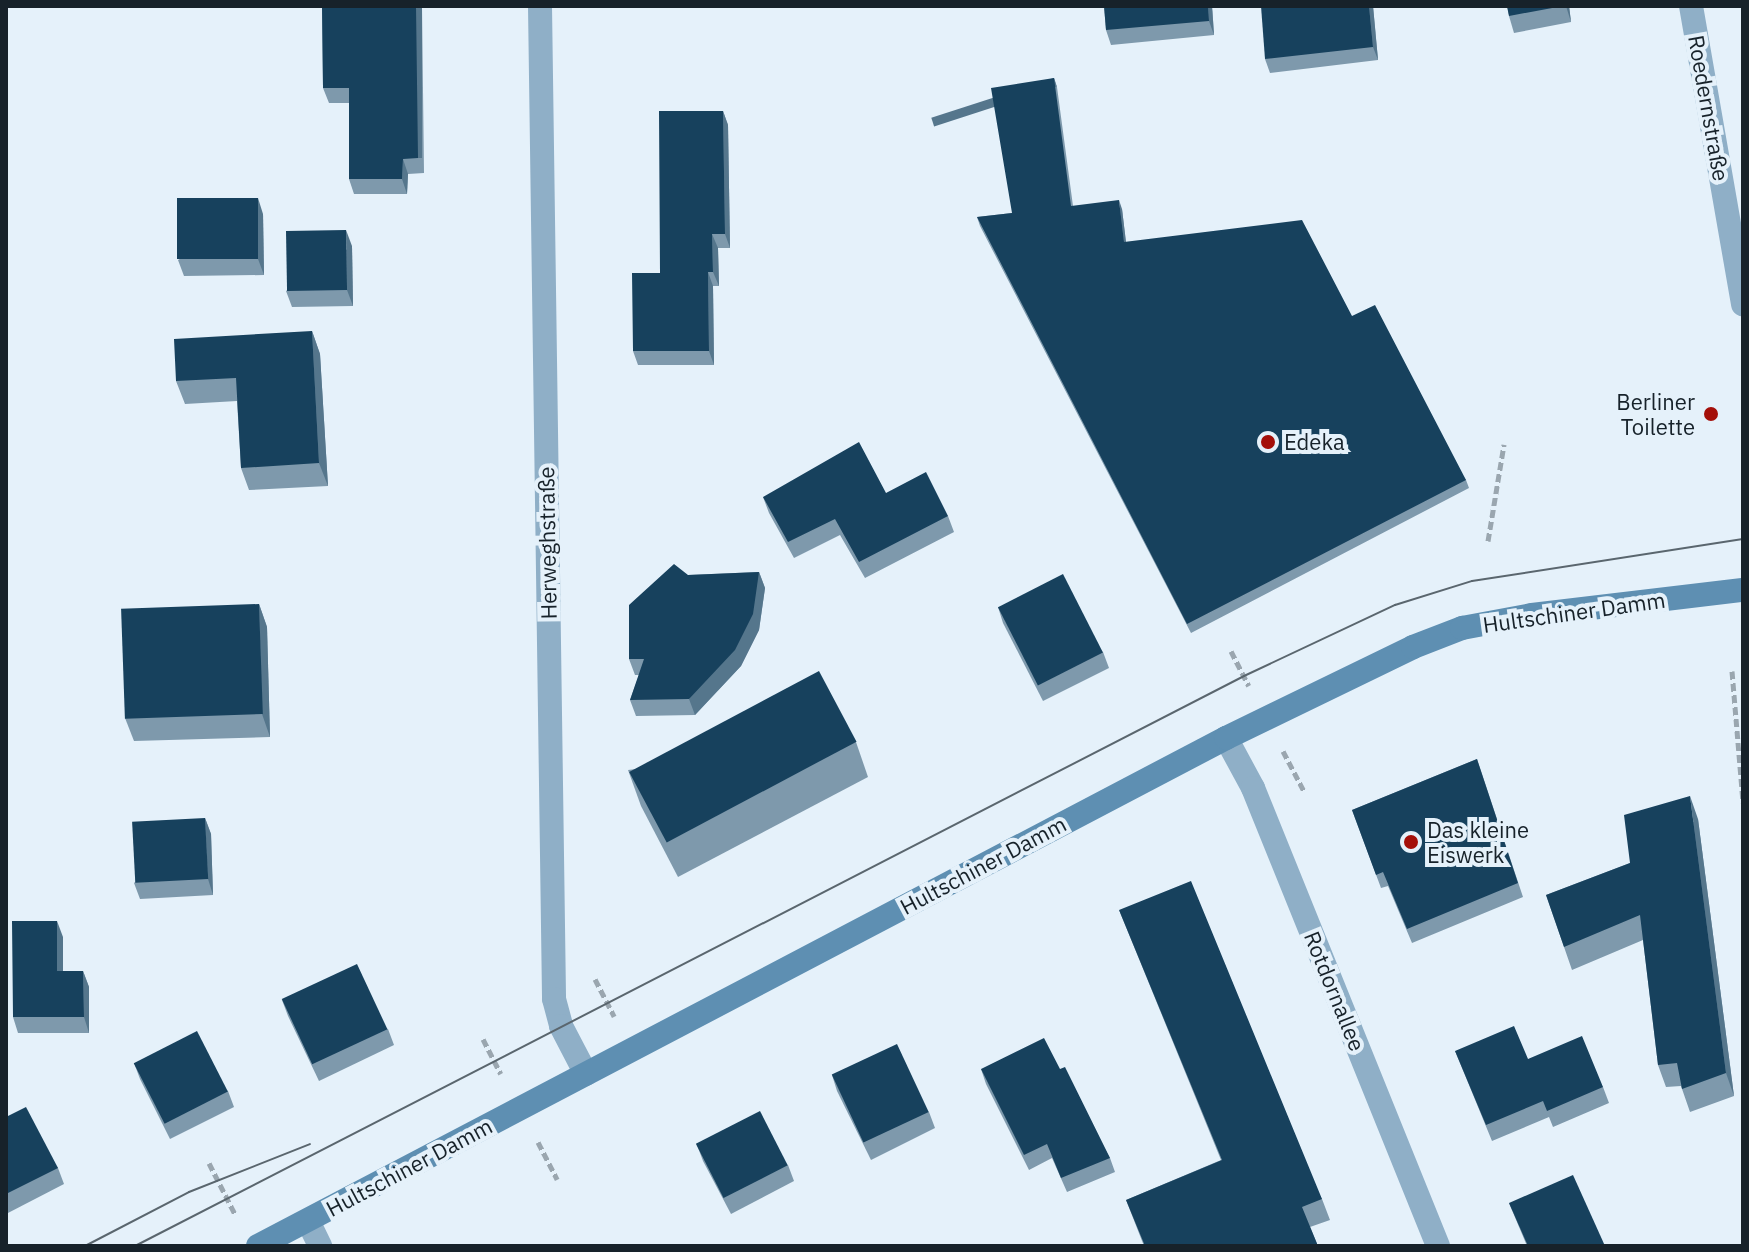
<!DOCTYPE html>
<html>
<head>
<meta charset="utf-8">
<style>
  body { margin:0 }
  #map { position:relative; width:1749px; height:1252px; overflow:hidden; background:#e5f1fa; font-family:"IBM Plex Sans",sans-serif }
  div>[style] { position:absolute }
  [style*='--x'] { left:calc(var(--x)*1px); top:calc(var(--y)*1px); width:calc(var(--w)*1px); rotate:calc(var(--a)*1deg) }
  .path>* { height:5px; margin-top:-2.5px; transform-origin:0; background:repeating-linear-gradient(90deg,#9aa6af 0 8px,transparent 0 12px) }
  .street>* { height:24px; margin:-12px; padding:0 12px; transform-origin:12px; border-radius:12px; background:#8fafc7 }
  .secondary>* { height:24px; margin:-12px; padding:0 12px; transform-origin:12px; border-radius:12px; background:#5e8fb2 }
  .tram>* { height:2px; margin:-1px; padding:0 1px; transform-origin:1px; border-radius:1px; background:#5a666e }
  .wall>* { inset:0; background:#7e99ac }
  .shaded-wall>* { inset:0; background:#55768c; transform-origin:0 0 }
  .building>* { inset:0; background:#17415d; transform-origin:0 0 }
  .dots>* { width:22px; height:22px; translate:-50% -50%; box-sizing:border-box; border:4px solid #e5f1fa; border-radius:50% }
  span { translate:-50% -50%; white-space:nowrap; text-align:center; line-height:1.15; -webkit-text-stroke:8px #e5f1fa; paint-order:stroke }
  .street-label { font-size:22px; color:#17222a }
  .poi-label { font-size:22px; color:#17222a }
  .right { translate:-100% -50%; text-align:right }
  .left { translate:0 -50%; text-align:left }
  .frame { position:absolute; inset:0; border:8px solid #17222a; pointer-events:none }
</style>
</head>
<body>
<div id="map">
  <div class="path">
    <i style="--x:1488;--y:541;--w:98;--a:-80.6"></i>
    <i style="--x:1231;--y:651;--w:39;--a:63"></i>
    <i style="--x:1732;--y:671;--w:132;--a:85.2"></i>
    <i style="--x:1283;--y:751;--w:47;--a:62.4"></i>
    <i style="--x:595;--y:979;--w:42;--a:62.8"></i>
    <i style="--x:483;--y:1039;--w:39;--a:63"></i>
    <i style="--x:538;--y:1142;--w:42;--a:62.8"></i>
    <i style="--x:209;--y:1163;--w:59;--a:63"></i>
  </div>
  <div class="street">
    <i style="--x:540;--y:6;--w:993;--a:89.19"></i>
    <i style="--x:554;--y:999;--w:28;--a:75"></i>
    <i style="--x:561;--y:1026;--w:54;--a:62.5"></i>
    <i style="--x:1691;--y:6;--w:303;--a:80.1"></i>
    <i style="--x:1226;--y:738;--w:57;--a:61.6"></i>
    <i style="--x:1253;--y:788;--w:494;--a:68"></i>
    <i style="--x:308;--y:1221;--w:28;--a:64"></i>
  </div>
  <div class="secondary">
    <i style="--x:258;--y:1246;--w:1093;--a:-27.69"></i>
    <i style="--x:1226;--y:738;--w:208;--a:-25.9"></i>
    <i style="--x:1413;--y:647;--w:53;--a:-21.2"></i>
    <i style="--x:1462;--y:628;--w:71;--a:-10.5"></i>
    <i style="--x:1532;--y:615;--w:212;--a:-6.8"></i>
  </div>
  <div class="tram">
    <i style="--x:85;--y:1246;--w:117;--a:-27.4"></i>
    <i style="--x:189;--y:1192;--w:130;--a:-21.6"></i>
    <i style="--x:135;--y:1246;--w:1247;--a:-27.2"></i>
    <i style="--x:1244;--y:676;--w:167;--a:-25.2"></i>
    <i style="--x:1395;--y:605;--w:81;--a:-17.3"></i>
    <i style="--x:1472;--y:581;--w:274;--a:-8.8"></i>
  </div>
  <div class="wall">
    <i style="clip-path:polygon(322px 6px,422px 6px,424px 173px,408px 174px,407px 194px,354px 194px,349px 179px,349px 103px,329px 103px,323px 88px)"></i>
    <i style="clip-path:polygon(1104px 6px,1212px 6px,1214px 35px,1111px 45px,1106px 30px)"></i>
    <i style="clip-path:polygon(1373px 6px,1378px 60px,1270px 73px,1265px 59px)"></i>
    <i style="clip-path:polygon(1507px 6px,1569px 6px,1571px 22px,1514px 33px,1509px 16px)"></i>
    <i style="clip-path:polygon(1054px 78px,1057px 87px,1073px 206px,1122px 209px,1126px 242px,1352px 316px,1466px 480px,1469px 488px,1191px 633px,980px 226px,977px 217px,1012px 213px)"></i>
    <i style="clip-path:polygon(723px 111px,728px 125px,730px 248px,718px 248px,719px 286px,713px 286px,714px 365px,638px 365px,633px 351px,660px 273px)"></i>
    <i style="clip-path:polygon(263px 214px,264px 275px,184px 276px,178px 260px)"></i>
    <i style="clip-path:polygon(352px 246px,353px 306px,292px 307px,286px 291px)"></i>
    <i style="clip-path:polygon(312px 331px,320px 354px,328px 486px,249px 490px,241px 468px,237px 401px,185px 404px,176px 381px)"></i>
    <i style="clip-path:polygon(886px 493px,948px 516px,954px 532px,865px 578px,840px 535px,794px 558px,769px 513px,763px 497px)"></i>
    <i style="clip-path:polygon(759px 572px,765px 588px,759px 630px,741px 666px,695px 715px,636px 716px,630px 700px,639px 675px,635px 675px,629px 659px,688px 575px)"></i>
    <i style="clip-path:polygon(259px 604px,267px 627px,270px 737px,134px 741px,125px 718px)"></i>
    <i style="clip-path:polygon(998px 607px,1103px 652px,1109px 668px,1043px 701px,1003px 623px)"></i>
    <i style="clip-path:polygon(856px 742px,868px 777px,678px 877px,641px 806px,628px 770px)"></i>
    <i style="clip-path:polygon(1477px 759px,1523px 897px,1412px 943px,1388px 886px,1381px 888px,1352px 810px)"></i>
    <i style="clip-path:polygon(205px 818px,211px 834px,213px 895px,140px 899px,134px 883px)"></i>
    <i style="clip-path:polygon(1698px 819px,1734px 1096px,1690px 1112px,1681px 1086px,1666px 1087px,1658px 1065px,1643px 940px,1572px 970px,1546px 895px,1630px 863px)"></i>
    <i style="clip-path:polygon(1119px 910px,1322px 1199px,1330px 1220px,1310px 1227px,1318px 1246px,1144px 1246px,1126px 1200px,1221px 1160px)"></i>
    <i style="clip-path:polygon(63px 937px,63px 971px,83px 971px,89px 987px,89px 1033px,18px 1033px,13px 1017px)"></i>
    <i style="clip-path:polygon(282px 1000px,388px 1029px,394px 1045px,319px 1081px,288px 1016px)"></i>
    <i style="clip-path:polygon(1455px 1051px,1528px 1059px,1603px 1087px,1609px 1103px,1553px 1127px,1549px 1117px,1492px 1141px)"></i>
    <i style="clip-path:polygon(134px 1063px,228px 1091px,234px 1107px,170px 1139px,140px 1079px)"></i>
    <i style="clip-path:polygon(981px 1069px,1060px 1069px,1110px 1158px,1115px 1172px,1067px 1192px,1052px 1158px,1029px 1170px,986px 1084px)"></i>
    <i style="clip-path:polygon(832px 1075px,929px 1112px,935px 1128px,871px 1160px,837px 1091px)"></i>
    <i style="clip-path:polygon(6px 1117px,58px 1168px,64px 1184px,6px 1214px)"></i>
    <i style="clip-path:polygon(697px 1145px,788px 1165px,794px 1181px,731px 1214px,703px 1161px)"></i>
    <i style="clip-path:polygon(1509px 1203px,1605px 1246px,1527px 1246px)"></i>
  </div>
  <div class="shaded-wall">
    <i style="left:416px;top:6px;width:6px;height:152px"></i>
    <i style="clip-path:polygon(1208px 6px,1212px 6px,1214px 35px,1209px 21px)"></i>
    <i style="clip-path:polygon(1369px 6px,1373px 6px,1378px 60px,1373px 47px)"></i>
    <i style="clip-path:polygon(1566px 6px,1569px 6px,1571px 22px)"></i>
    <i style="left:1054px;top:78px;width:9px;height:129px;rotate:72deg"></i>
    <i style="clip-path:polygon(723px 111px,728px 125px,730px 248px,725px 234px)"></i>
    <i style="clip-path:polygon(403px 159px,408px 174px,407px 194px,402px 179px)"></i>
    <i style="clip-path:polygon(258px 198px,263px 214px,264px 275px,258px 259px)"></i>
    <i style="clip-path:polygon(1119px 200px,1122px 209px,1127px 251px,1124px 242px)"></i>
    <i style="clip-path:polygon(346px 230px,352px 246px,353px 306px,347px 290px)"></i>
    <i style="clip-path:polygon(712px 234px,718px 248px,719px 286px,713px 272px)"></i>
    <i style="clip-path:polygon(708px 272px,713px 286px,714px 365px,709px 351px)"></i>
    <i style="clip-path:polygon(312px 331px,320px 354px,328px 486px,319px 463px)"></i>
    <i style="clip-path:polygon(759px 572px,765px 588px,759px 630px,741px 666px,695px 715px,689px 699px)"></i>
    <i style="clip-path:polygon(259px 604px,267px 627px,270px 737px,262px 714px)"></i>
    <i style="clip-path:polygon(1690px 796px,1698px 819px,1734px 1096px,1726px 1073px)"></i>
    <i style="clip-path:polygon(205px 818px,211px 834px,213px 895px,208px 879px)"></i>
    <i style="clip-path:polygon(57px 921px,63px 937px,63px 987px,57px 971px)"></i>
    <i style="clip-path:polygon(83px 971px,89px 987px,89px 1033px,84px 1017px)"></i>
  </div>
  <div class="building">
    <i style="clip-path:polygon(322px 6px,416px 6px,418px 158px,403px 159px,402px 179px,349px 179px,349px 88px,323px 88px)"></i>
    <i style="clip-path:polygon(1104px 6px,1208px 6px,1209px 21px,1106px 30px)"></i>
    <i style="clip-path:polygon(1261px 6px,1369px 6px,1373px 47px,1265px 59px)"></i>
    <i style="clip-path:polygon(1507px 6px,1563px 6px,1509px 16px)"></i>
    <i style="clip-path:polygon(1054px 78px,1071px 206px,1119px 200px,1124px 242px,1302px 220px,1352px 316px,1375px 305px,1466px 480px,1187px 624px,977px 217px,1012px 213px,991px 88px)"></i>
    <i style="clip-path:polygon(659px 111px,723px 111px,725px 234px,712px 234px,713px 272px,708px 272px,709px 351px,633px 351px,632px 273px,660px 273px)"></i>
    <i style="left:258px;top:198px;width:61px;height:81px;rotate:90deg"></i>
    <i style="left:346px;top:230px;width:60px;height:60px;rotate:89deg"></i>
    <i style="clip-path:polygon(312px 331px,319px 463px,241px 468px,236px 378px,176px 381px,174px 339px)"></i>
    <i style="clip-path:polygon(859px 442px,886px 493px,926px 472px,948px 516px,859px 562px,835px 519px,788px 542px,763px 497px)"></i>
    <i style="clip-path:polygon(674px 564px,688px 575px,759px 572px,753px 614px,735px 650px,689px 699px,630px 700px,644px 659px,629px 659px,629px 605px)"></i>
    <i style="left:1063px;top:574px;width:88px;height:73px;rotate:63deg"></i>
    <i style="left:259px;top:604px;width:110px;height:138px;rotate:88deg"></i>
    <i style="left:819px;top:671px;width:80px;height:215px;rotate:62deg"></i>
    <i style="clip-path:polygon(1477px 759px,1518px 883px,1407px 929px,1383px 872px,1376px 875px,1352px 810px)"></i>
    <i style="clip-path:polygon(1690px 796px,1726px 1073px,1682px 1089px,1677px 1063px,1658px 1065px,1640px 915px,1564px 947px,1546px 895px,1630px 863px,1624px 815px)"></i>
    <i style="left:205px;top:818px;width:61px;height:73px;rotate:87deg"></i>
    <i style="clip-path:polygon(1191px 881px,1322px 1199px,1302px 1207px,1318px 1246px,1145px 1246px,1126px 1200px,1222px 1160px,1119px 910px)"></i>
    <i style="clip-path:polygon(12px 921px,57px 921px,57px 971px,83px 971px,84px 1017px,13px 1017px)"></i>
    <i style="left:357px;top:964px;width:72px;height:83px;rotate:65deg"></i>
    <i style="clip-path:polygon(1514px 1026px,1528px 1059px,1582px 1036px,1603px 1087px,1547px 1111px,1543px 1101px,1486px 1125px,1455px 1051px)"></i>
    <i style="left:197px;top:1031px;width:68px;height:71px;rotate:63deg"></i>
    <i style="clip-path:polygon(1044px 1038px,1060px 1069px,1065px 1067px,1110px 1158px,1061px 1178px,1047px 1144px,1024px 1155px,981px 1069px)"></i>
    <i style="left:897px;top:1044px;width:75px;height:72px;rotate:65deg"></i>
    <i style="clip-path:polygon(26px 1107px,58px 1168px,6px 1194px,6px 1117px)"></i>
    <i style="left:760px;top:1111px;width:61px;height:72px;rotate:63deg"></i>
    <i style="clip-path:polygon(1573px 1175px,1605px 1246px,1528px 1246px,1509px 1203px)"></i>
  </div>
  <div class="dots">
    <i style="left:1711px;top:414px;background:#a40f09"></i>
    <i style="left:1268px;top:442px;background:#a40f09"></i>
    <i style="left:1411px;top:842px;background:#a40f09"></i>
  </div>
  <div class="street-label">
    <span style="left:1709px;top:108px;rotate:80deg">Roedernstraße</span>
    <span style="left:547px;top:543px;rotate:-91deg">Herweghstraße</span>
    <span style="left:1574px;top:612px;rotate:-8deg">Hultschiner Damm</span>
    <span style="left:983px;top:865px;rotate:-28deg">Hultschiner Damm</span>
    <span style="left:1335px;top:991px;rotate:68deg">Rotdornallee</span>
    <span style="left:409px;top:1167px;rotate:-28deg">Hultschiner Damm</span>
  </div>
  <div class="poi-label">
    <span class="right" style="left:1695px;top:414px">Berliner<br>Toilette</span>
    <span class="left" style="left:1284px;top:442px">Edeka</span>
    <span class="left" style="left:1427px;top:842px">Das kleine<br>Eiswerk</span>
  </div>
  <div class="frame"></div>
</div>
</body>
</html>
